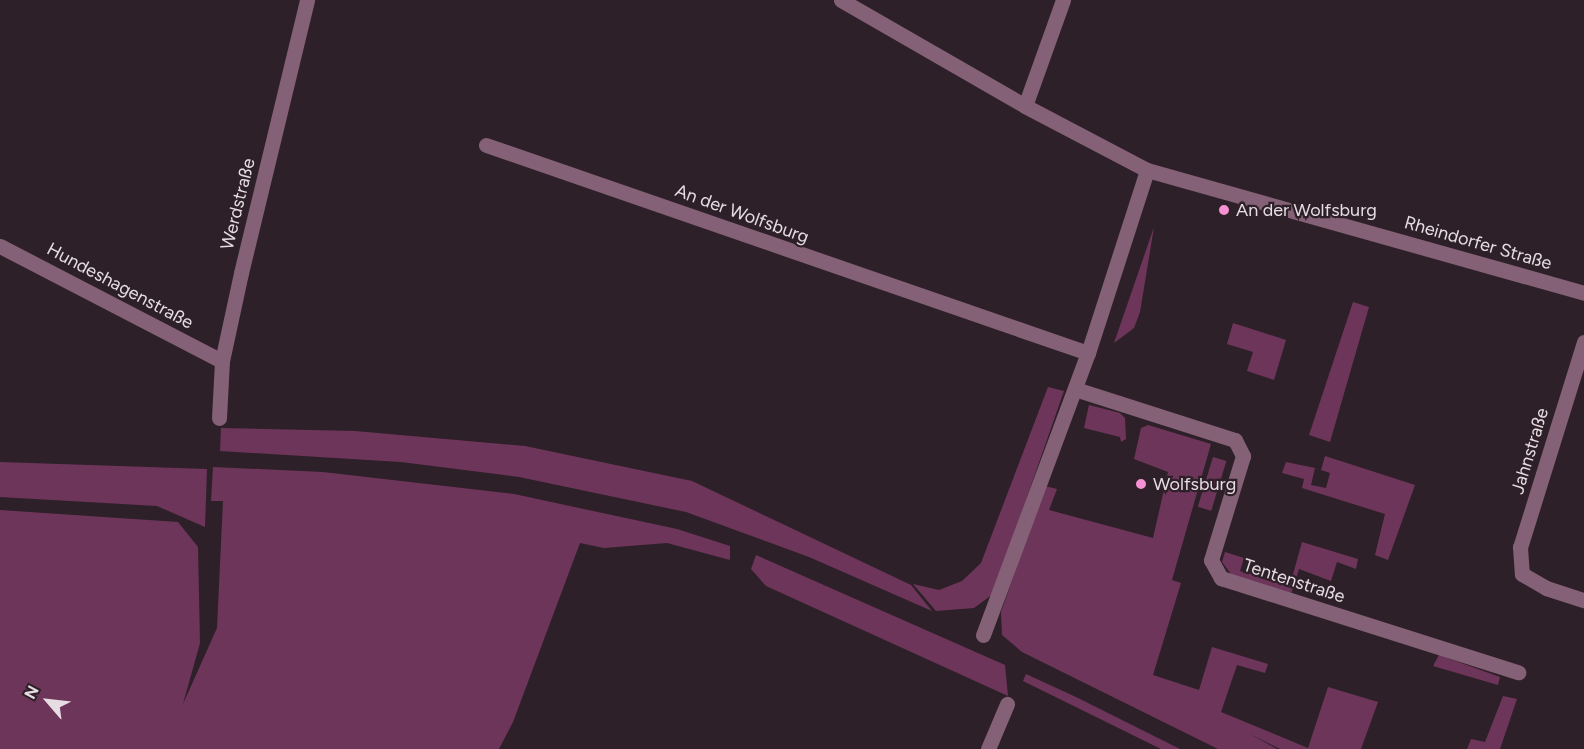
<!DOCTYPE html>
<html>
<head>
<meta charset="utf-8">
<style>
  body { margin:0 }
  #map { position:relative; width:1584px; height:749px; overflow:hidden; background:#2e2028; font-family:Figtree,sans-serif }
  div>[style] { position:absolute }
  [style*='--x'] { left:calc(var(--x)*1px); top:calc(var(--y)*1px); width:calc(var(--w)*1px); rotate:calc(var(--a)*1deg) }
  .green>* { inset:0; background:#6e355b; transform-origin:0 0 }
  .minor>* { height:15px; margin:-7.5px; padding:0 7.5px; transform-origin:7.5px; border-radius:7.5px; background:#846177 }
  .dots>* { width:16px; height:16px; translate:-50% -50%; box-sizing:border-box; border:3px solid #2e2028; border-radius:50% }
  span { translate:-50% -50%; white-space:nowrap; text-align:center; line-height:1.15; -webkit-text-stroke:4.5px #2e2028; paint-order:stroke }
  .street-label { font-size:18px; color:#e6dce2 }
  .poi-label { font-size:18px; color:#e6dce2 }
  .left { translate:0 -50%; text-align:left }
  .north { position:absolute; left:18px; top:671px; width:60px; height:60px; -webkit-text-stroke:4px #2e2028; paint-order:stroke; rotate:298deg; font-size:16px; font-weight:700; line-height:24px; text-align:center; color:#e6dce2 }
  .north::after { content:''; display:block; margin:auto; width:21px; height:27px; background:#e6dce2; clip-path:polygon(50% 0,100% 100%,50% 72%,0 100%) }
</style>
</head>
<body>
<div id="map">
  <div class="green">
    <i style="clip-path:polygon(1154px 227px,1140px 312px,1134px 328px,1114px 343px)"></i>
    <i style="clip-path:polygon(1353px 302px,1369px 307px,1330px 442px,1309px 435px)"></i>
    <i style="clip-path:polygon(1233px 323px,1286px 340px,1274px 380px,1247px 371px,1253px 352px,1227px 344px)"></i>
    <i style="clip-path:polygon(1048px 387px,1064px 391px,993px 594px,974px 608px,936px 611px,913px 584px,939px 590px,962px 581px,981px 563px)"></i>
    <i style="clip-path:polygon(1089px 405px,1120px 413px,1125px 418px,1126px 439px,1121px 442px,1120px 437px,1084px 428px)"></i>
    <i style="clip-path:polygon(1148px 425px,1211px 444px,1172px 580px,1181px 583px,1153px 675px,1199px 690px,1212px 647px,1268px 664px,1265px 673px,1237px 665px,1221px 712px,1308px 748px,1328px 687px,1378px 702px,1361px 749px,1280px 749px,1250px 734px,1277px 749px,1218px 749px,1022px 652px,1002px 635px,1001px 612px,1045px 486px,1057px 489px,1049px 510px,1153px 538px,1168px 472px,1134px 459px,1141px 428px)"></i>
    <i style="clip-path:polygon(221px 428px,355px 431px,525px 446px,692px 481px,911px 585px,932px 611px,809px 557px,686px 512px,519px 477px,401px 462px,220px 451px)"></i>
    <i style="clip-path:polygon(1325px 456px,1415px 485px,1388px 560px,1375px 555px,1385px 514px,1302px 488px,1304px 479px,1282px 473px,1286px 462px,1315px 468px,1311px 485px,1326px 488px,1330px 473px,1321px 470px)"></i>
    <i style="left:1213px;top:457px;width:14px;height:52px;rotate:17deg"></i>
    <i style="clip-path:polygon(0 462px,207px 469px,205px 527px,157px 506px,0 497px)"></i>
    <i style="clip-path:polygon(213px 467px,323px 472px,514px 494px,677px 529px,730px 546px,730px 560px,667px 543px,604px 548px,580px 543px,513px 722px,499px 749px,0 749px,0 510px,178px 522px,198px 547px,200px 643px,183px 704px,217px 628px,223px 501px,211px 501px)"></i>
    <i style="clip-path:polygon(1302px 542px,1358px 559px,1356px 569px,1337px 562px,1331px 581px,1299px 569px,1291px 594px,1231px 574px,1222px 562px,1225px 552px,1244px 558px,1240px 571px,1290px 585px)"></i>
    <i style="clip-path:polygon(756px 555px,1005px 665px,1008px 696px,766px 586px,751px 569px)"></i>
    <i style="clip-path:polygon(1439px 655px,1500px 677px,1498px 685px,1433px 666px)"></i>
    <i style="clip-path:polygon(1026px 674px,1076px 697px,1180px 749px,1161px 749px,1023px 681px)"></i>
    <i style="clip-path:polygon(1503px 696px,1517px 699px,1500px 749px,1467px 749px,1471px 739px,1485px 742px)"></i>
  </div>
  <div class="minor">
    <i style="--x:841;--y:0;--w:212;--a:29.9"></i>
    <i style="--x:1025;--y:106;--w:138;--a:27.7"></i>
    <i style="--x:1147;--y:170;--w:454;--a:15.7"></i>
    <i style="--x:1025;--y:106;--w:113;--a:-70.3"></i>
    <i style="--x:486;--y:145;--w:637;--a:19.06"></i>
    <i style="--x:0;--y:246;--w:250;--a:27.4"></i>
    <i style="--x:1584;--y:342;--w:215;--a:107.3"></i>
    <i style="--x:1520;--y:547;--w:27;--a:86"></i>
    <i style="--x:1522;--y:574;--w:28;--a:30"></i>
    <i style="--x:1546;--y:588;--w:40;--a:18"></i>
    <i style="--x:1075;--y:389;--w:168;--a:17.7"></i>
    <i style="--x:1235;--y:440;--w:18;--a:63"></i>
    <i style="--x:1243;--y:456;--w:109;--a:107.1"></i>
    <i style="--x:1211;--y:560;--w:21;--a:61"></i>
    <i style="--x:1221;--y:578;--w:312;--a:17.6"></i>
    <i style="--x:219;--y:418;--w:57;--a:-87"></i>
    <i style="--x:222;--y:361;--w:90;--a:-77.8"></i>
    <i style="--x:241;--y:273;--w:281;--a:-76.4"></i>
    <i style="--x:983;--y:635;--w:301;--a:-69.6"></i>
    <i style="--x:1088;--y:353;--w:192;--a:-72.1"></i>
    <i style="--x:988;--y:749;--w:49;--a:-67.1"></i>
  </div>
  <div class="dots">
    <i style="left:1224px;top:210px;background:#f591d2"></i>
    <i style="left:1141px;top:484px;background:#f591d2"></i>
  </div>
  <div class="street-label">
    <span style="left:238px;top:204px;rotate:-76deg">Werdstraße</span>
    <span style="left:742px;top:214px;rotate:20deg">An der Wolfsburg</span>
    <span style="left:1478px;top:243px;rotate:16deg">Rheindorfer Straße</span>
    <span style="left:120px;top:286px;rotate:28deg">Hundeshagenstraße</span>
    <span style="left:1530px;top:451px;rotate:-73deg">Jahnstraße</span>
    <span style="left:1294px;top:581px;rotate:18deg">Tentenstraße</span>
  </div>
  <div class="poi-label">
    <span class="left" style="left:1236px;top:210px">An der Wolfsburg</span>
    <span class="left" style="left:1153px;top:484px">Wolfsburg</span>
  </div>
  <div class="north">N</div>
</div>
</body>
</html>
